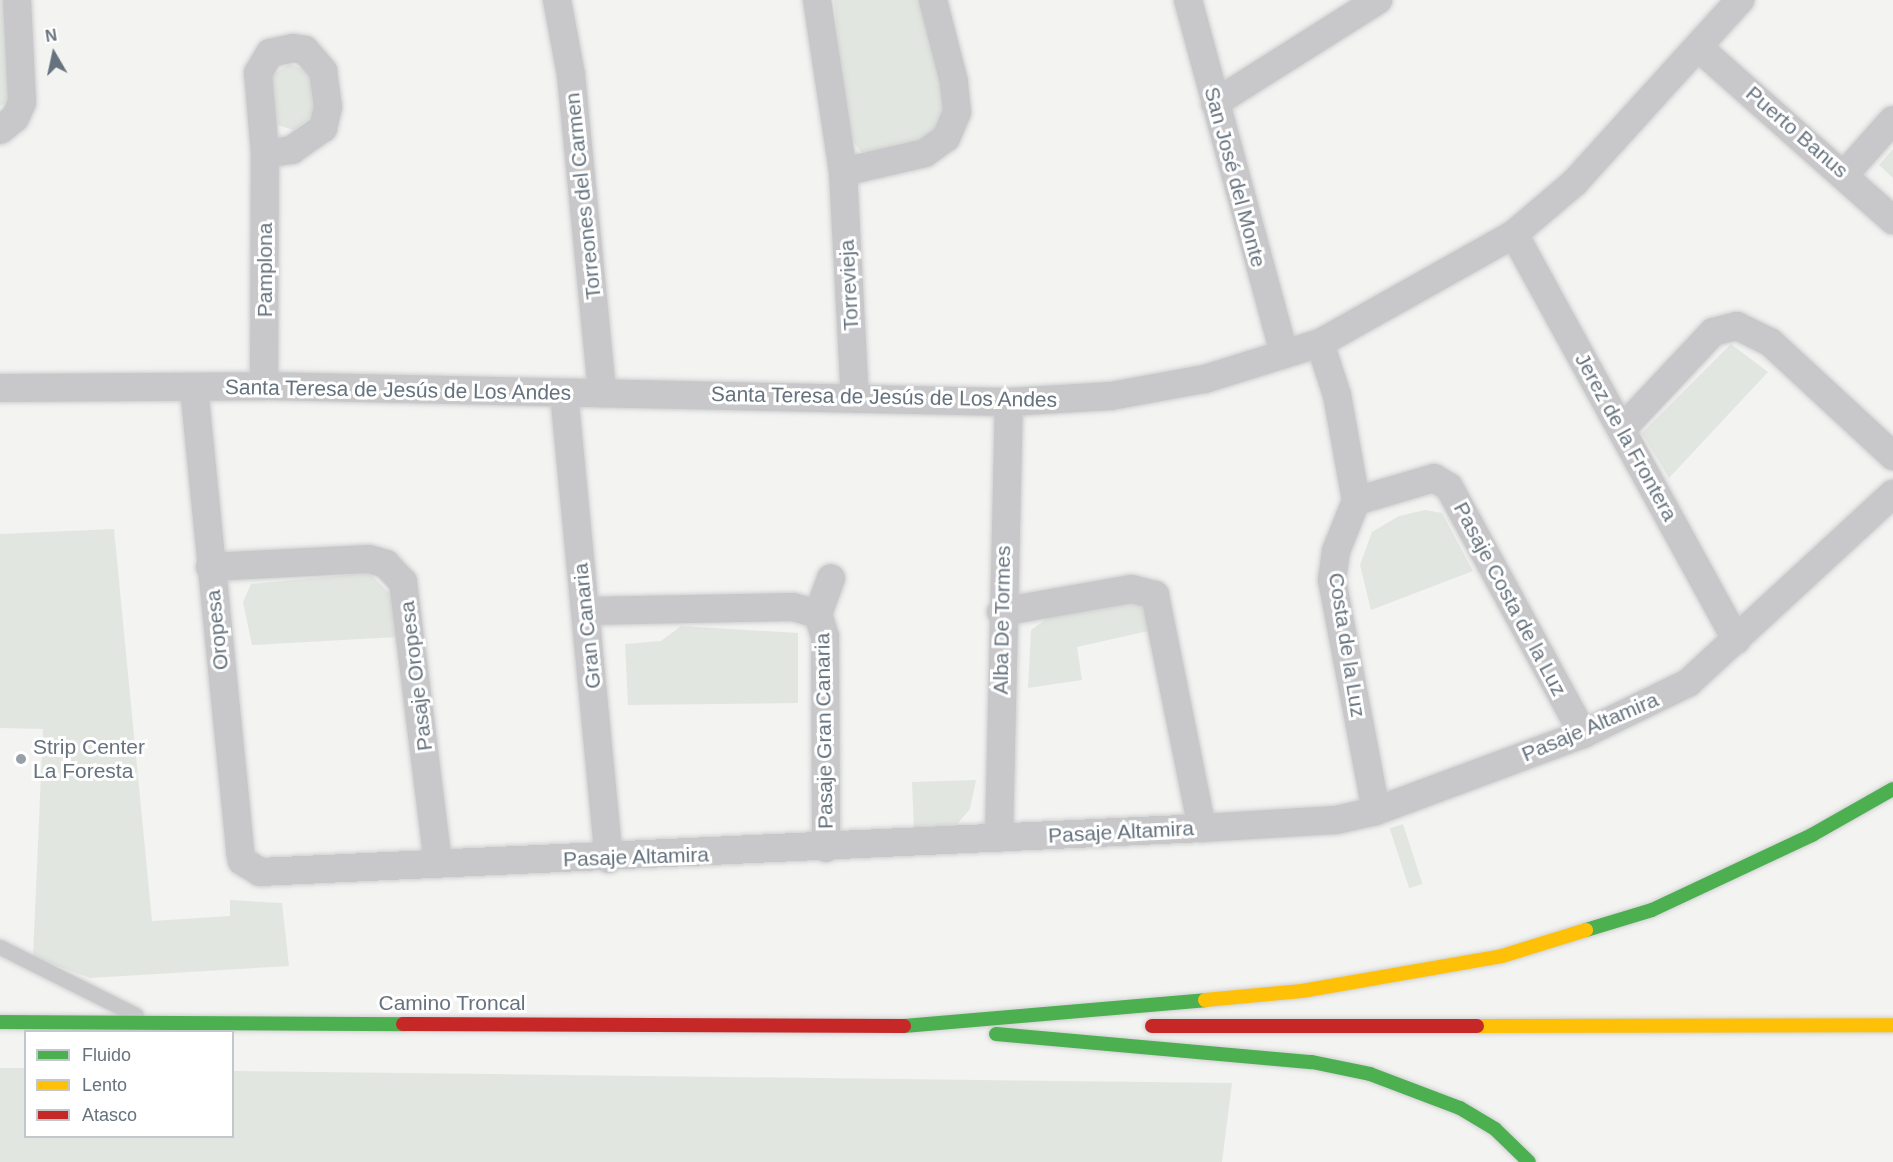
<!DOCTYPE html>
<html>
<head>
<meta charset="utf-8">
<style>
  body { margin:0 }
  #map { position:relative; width:1893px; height:1162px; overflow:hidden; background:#f3f3f2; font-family:Arial,sans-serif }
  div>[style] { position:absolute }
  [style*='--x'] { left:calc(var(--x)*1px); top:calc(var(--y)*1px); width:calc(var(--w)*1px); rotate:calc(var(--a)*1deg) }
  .green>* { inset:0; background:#e2e6e0; transform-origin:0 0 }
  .roads { filter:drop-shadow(0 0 2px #cfd0d0) drop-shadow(0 0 2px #cfd0d0) }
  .lane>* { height:15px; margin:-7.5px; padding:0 7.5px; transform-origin:7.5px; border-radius:7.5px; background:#c8c8ca }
  .street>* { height:28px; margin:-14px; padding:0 14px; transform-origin:14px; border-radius:14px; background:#c8c8ca }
  .fast>* { height:14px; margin:-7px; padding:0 7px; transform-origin:7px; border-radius:7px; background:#4caf50 }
  .slow>* { height:14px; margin:-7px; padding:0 7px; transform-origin:7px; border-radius:7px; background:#ffc107 }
  .jam>* { height:14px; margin:-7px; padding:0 7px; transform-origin:7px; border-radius:7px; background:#c62828 }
  .dots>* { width:16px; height:16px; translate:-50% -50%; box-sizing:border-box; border:3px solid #fff; border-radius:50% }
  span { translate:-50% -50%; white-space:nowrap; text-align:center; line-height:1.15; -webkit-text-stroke:6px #fff; paint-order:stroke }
  .street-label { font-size:21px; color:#66737f }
  .poi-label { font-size:21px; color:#66737f }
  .left { translate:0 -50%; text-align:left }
  .legend { position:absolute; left:24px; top:1030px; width:210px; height:108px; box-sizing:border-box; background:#fff; border:2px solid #c2c7cc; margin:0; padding:8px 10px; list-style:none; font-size:18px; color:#66737f }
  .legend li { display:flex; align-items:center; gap:12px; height:30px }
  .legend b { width:30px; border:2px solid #c2c7cc }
  .north { position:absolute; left:24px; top:24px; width:60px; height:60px; -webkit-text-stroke:4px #fff; paint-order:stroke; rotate:351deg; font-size:16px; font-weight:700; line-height:24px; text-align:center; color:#66737f }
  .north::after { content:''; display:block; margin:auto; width:21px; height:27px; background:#66737f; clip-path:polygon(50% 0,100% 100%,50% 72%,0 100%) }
</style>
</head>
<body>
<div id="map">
  <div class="green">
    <i style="clip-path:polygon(0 0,5px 0,14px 98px,0 106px)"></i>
    <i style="clip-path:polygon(834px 0,920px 0,949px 114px,936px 134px,887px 152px,861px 152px,847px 133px)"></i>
    <i style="clip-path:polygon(289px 64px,315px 74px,322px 108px,294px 130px,267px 122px,265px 80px)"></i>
    <i style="clip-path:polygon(1893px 149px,1893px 178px,1879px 165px)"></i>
    <i style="clip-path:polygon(1731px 344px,1768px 372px,1669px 478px,1642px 433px)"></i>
    <i style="clip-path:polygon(1425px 510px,1442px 513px,1473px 571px,1371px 610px,1360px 565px,1372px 532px,1399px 516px)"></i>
    <i style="clip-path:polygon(114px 529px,152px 921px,230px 916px,230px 900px,282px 903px,289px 966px,90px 978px,33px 957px,43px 729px,0 728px,0 534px)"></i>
    <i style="clip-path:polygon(369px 573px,390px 594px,396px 637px,252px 645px,243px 602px,251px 584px)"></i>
    <i style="clip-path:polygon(1141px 596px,1148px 631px,1077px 647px,1082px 680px,1028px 688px,1031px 630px,1057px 611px)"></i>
    <i style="clip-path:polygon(681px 626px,798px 633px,798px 703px,628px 705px,625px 644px,661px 641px)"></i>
    <i style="clip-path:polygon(976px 780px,970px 809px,952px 830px,914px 831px,912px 782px)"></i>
    <i style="left:1403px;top:824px;width:63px;height:14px;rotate:72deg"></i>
    <i style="clip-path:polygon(0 1068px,25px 1068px,26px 1136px,232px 1136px,233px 1071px,1232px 1083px,1222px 1162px,0 1162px)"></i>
  </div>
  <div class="roads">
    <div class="lane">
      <i style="--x:0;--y:947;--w:152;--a:26.6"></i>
    </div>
    <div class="street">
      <i style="--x:557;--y:0;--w:76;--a:79.4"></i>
      <i style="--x:571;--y:75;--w:320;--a:84.4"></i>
      <i style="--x:817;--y:0;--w:174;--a:81.4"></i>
      <i style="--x:843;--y:172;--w:227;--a:87"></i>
      <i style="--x:1188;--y:0;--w:367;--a:74.8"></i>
      <i style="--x:1698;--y:47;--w:261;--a:41.6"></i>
      <i style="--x:293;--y:48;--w:12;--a:9"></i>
      <i style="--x:305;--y:50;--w:28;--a:49"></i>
      <i style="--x:323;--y:71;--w:36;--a:82"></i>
      <i style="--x:328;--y:107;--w:22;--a:103"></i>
      <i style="--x:323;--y:128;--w:38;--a:145"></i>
      <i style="--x:292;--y:150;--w:27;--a:172"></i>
      <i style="--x:265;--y:154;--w:81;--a:-94.9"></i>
      <i style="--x:258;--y:73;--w:23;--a:-59"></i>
      <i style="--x:270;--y:53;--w:24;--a:-12"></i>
      <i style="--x:1215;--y:103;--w:193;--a:-32.3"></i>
      <i style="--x:0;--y:130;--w:19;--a:-39"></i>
      <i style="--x:15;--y:118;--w:17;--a:-66"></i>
      <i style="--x:22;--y:102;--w:102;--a:-92.8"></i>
      <i style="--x:843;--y:172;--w:84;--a:-13"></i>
      <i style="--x:925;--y:153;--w:26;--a:-36"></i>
      <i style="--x:946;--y:138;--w:28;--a:-67"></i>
      <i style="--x:957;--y:112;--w:30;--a:-96"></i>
      <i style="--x:954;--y:82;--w:85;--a:-104.4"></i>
      <i style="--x:1845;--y:174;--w:72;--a:-48.4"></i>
      <i style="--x:1514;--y:234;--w:463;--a:61.3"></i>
      <i style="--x:1320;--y:343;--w:55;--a:71.9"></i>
      <i style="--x:1337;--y:395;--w:108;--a:79.8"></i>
      <i style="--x:1356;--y:501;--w:54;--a:111.8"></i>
      <i style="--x:1336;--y:551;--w:29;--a:98"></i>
      <i style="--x:1332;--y:580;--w:235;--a:79.2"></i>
      <i style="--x:264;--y:386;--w:232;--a:-89.8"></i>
      <i style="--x:0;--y:388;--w:264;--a:-0.4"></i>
      <i style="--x:264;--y:386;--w:745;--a:1.23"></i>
      <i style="--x:1009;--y:402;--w:102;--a:-3.4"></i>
      <i style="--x:1111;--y:396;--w:96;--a:-10.3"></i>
      <i style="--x:1205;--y:379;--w:121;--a:-17.4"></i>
      <i style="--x:1320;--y:343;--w:223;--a:-29.3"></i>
      <i style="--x:1514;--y:234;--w:80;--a:-40.4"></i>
      <i style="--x:1575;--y:182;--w:246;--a:-47.8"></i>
      <i style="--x:194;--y:388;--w:466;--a:84.3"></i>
      <i style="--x:240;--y:852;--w:9;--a:77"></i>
      <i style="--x:242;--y:861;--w:21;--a:31"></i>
      <i style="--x:260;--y:872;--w:943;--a:-2.67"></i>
      <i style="--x:1202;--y:828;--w:134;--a:-3.4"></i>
      <i style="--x:1336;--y:820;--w:41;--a:-12.7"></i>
      <i style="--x:1376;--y:811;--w:221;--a:-20.4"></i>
      <i style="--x:1583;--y:734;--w:117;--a:-25.9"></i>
      <i style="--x:1688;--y:683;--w:279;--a:-42.7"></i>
      <i style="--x:564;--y:393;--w:468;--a:84.5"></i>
      <i style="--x:1622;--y:429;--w:133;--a:-46.8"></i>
      <i style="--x:1713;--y:332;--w:25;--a:-14"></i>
      <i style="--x:1737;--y:326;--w:37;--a:26"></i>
      <i style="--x:1770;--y:342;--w:168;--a:42.8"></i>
      <i style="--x:1356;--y:501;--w:81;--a:-16.4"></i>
      <i style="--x:1434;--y:478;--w:17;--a:31"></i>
      <i style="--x:1449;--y:487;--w:281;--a:61.5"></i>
      <i style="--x:210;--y:567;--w:159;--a:-2.9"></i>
      <i style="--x:369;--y:559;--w:18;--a:16"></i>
      <i style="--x:386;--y:564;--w:25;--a:47"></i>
      <i style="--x:403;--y:582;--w:284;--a:82.9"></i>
      <i style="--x:586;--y:611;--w:207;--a:-1.1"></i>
      <i style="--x:793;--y:607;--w:26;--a:16"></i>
      <i style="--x:818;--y:614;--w:24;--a:73"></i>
      <i style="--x:825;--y:637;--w:211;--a:89.7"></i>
      <i style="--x:1001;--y:612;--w:133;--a:-10"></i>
      <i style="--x:1132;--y:589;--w:24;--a:15"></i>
      <i style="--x:1155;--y:595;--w:238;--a:78.6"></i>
      <i style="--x:818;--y:614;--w:38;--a:-70"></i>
      <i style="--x:999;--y:838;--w:436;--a:-88.7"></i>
    </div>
    <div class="fast">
      <i style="--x:1586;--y:930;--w:69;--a:-16.9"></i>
      <i style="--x:1652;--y:910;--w:177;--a:-25.1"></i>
      <i style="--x:1812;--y:835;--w:93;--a:-29.6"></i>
      <i style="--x:0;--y:1022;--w:403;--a:0.3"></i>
      <i style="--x:904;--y:1026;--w:302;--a:-4.9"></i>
      <i style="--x:996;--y:1034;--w:317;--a:5.1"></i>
      <i style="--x:1312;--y:1062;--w:59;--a:11.7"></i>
      <i style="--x:1370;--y:1074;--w:96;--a:20.7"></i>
      <i style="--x:1460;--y:1108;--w:41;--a:31"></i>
      <i style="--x:1495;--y:1129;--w:47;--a:44.1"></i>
    </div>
    <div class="slow">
      <i style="--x:1205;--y:1000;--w:97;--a:-5.3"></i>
      <i style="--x:1302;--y:991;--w:203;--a:-9.9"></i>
      <i style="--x:1502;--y:956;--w:88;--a:-17.2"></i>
      <i style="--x:1477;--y:1026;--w:416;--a:-0.1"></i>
    </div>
    <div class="jam">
      <i style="--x:403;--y:1024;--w:501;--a:0.23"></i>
      <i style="--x:1152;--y:1026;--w:325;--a:0"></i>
    </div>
  </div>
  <div class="dots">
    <i style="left:21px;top:759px;background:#97a0a7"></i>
  </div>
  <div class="street-label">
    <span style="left:1797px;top:132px;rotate:41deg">Puerto Banus</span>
    <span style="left:1235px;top:177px;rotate:75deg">San José del Monte</span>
    <span style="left:583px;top:196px;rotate:-96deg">Torreones del Carmen</span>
    <span style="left:265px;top:270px;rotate:-90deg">Pamplona</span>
    <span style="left:849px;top:285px;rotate:-93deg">Torrevieja</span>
    <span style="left:398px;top:390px;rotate:1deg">Santa Teresa de Jesús de Los Andes</span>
    <span style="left:884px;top:397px;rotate:1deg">Santa Teresa de Jesús de Los Andes</span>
    <span style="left:1626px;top:437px;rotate:61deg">Jerez de la Frontera</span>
    <span style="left:1510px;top:599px;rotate:62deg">Pasaje Costa de la Luz</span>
    <span style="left:1002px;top:620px;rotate:-89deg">Alba De Tormes</span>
    <span style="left:587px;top:626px;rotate:-96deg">Gran Canaria</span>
    <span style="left:217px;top:630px;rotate:-96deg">Oropesa</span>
    <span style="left:1347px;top:645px;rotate:81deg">Costa de la Luz</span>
    <span style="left:416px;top:676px;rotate:-97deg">Pasaje Oropesa</span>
    <span style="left:1590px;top:727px;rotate:-23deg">Pasaje Altamira</span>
    <span style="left:824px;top:731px;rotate:-91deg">Pasaje Gran Canaria</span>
    <span style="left:1121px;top:832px;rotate:-3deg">Pasaje Altamira</span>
    <span style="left:636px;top:857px;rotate:-2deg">Pasaje Altamira</span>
    <span style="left:452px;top:1003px">Camino Troncal</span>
  </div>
  <div class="poi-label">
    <span class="left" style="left:33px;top:759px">Strip Center<br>La Foresta</span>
  </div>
  <ul class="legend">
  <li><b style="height:8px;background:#4caf50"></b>Fluido</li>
  <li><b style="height:8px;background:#ffc107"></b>Lento</li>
  <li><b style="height:8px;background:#c62828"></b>Atasco</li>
  </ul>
  <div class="north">N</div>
</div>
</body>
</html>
